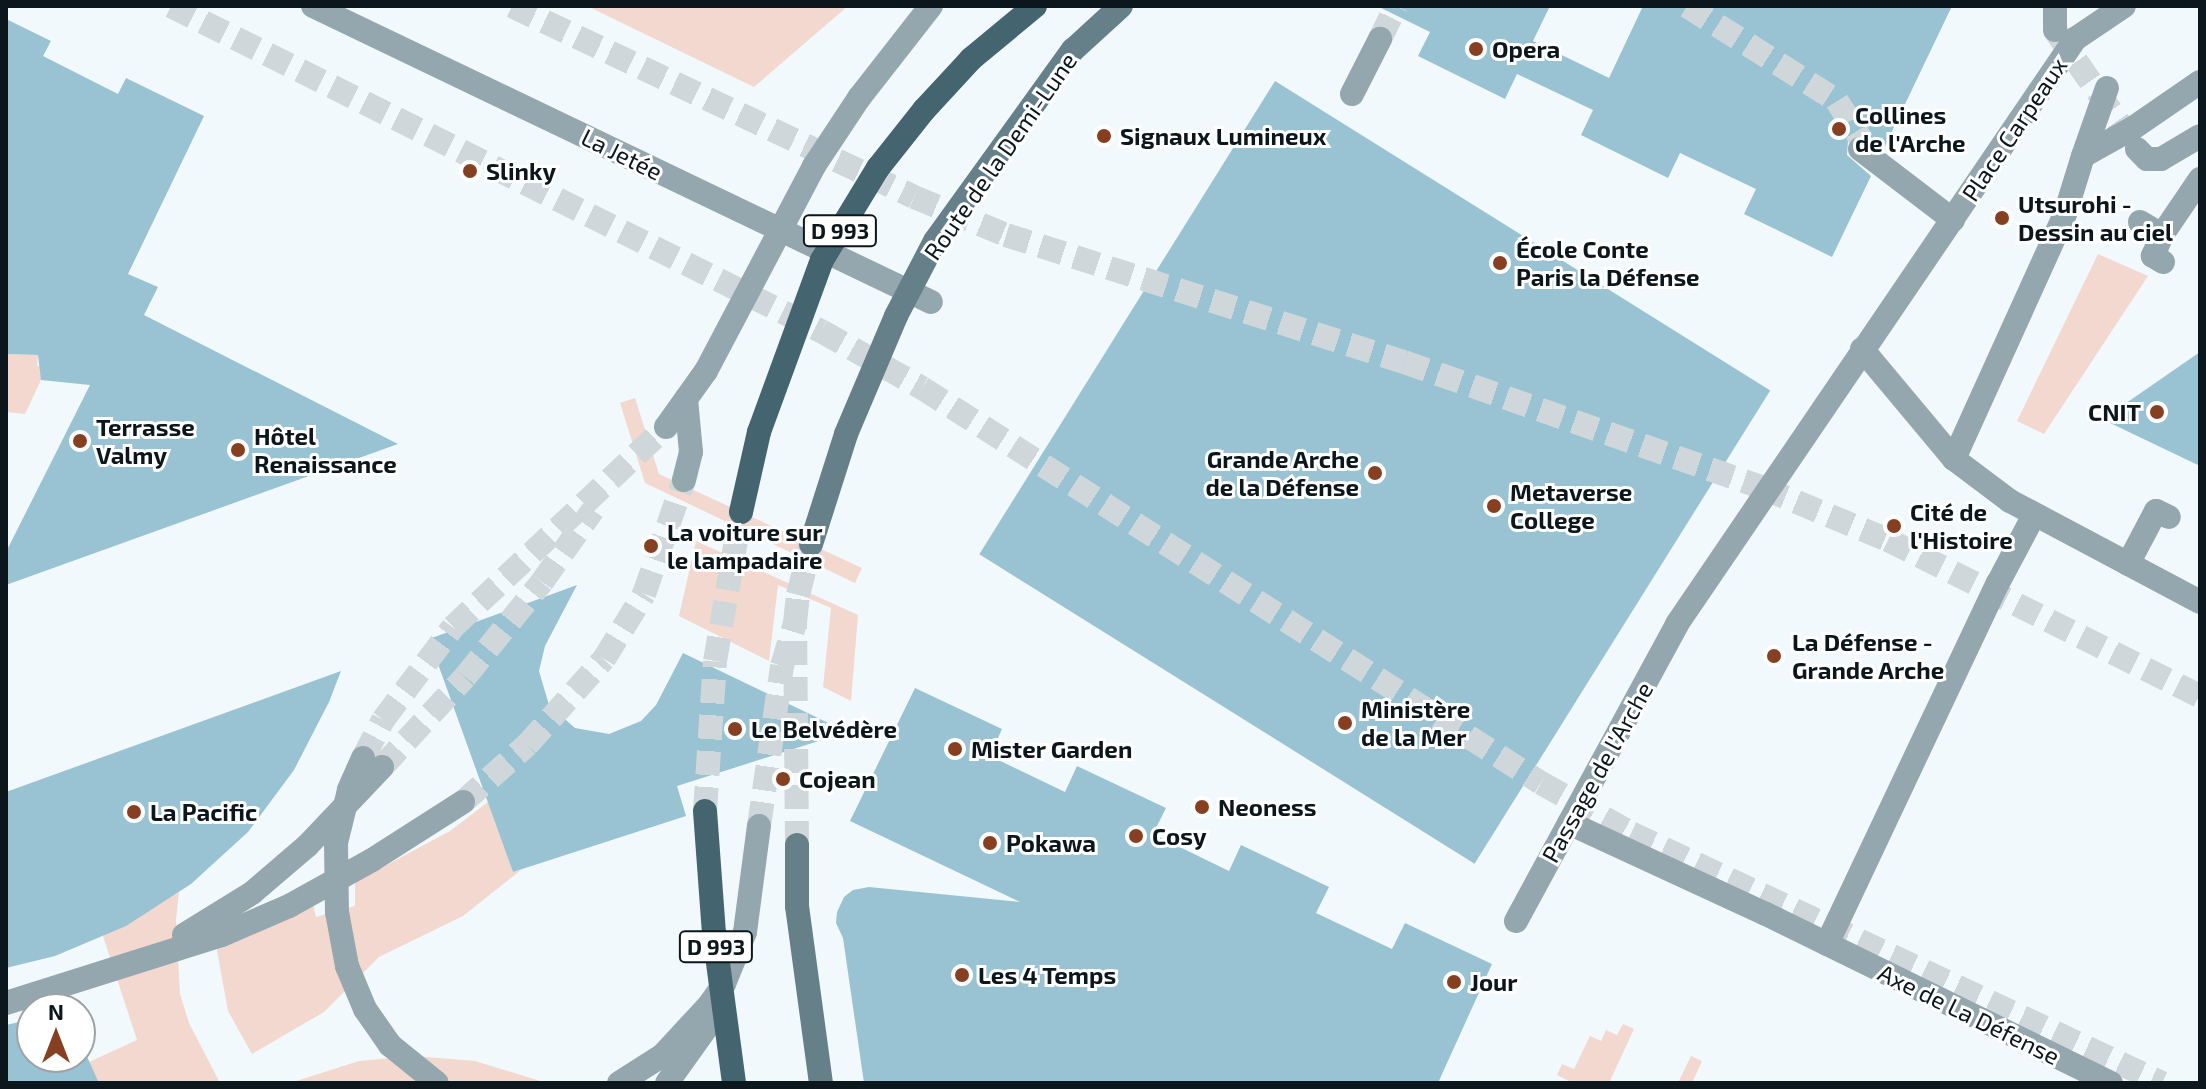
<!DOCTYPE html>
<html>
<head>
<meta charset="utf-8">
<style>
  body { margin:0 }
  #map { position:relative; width:2206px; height:1089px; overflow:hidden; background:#f2f9fc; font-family:"Exo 2",sans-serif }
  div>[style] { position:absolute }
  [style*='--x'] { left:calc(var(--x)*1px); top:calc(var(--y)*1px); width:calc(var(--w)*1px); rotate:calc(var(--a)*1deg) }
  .green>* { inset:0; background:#f2d8ce }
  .building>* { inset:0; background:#99c3d2; transform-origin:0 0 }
  .street-tunnel>* { height:24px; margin-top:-12px; transform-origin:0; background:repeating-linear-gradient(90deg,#cfd7da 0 24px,transparent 0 36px) }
  .secondary-tunnel>* { height:24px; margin-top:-12px; transform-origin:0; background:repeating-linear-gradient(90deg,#cfd7da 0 24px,transparent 0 36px) }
  .primary-tunnel>* { height:24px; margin-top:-12px; transform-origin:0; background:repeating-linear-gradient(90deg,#cfd7da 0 24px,transparent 0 36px) }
  .highway-tunnel>* { height:24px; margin-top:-12px; transform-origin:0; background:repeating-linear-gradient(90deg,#cfd7da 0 24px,transparent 0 36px) }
  .street>* { height:24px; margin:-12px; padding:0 12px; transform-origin:12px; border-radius:12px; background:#95a7ae }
  .secondary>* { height:24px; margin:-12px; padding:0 12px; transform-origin:12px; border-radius:12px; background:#66808a }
  .primary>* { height:24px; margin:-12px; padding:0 12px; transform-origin:12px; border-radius:12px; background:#446570 }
  .dots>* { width:22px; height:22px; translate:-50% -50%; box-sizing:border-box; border:4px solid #fff; border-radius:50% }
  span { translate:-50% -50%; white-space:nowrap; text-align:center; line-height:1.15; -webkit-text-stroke:6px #fff; paint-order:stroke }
  .shield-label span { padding:2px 6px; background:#fff; border:2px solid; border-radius:6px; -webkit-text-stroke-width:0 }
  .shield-label { font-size:22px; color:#0b171c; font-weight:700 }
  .poi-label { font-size:24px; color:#0b171c; font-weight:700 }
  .left { translate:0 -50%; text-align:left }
  .right { translate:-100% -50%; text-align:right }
  .street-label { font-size:24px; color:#0b171c }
  .frame { position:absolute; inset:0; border:8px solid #0b171c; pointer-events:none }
  .north { position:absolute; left:16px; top:993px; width:80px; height:80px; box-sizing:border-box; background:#fff; border:2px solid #9da2a4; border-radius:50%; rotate:0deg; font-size:22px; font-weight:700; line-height:32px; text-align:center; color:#0b171c }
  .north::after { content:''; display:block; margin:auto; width:28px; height:36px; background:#873f21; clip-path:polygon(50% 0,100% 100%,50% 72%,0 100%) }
</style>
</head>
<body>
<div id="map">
  <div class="green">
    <i style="clip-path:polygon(587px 6px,848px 6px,754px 87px)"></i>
    <i style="clip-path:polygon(2098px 254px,2148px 276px,2044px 434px,2017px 421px)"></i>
    <i style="clip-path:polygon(6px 354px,38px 355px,37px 366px,42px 366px,41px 380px,25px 414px,6px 412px)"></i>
    <i style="clip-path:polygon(635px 398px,659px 474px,862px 568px,855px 583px,645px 483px,620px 403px)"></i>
    <i style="clip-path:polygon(696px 541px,858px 615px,851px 701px,823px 687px,831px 608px,778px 585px,769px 661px,679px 616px)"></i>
    <i style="clip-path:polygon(488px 802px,513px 872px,521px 870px,463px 916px,379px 957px,324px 1012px,252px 1054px,228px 1011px,216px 945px,313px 904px,316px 917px,355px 906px,355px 882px,450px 831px)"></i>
    <i style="clip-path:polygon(179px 892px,176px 920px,180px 994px,189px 1023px,220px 1083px,99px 1083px,89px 1062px,137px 1040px,103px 936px)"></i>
    <i style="clip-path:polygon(1623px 1024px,1634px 1029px,1609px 1083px,1573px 1083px,1557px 1075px,1562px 1064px,1574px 1069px,1590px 1036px,1601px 1041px,1606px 1030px,1617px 1035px)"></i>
    <i style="clip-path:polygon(414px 1056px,475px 1061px,547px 1083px,290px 1083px,359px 1061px)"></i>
    <i style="clip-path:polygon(1691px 1056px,1702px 1061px,1692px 1083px,1678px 1083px)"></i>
  </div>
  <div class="building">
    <i style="clip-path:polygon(1377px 6px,1550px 6px,1533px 41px,1609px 78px,1643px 6px,1952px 6px,1884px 148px,1863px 134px,1848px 141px,1847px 155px,1871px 176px,1832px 257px,1744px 214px,1756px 189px,1680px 153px,1668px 178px,1581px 135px,1593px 110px,1517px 74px,1505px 99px,1418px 56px,1430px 32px)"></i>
    <i style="clip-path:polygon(6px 19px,51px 41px,43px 56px,118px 94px,126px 78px,204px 116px,128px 274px,158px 287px,144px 315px,398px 444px,6px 585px,6px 552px,90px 385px,41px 380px,38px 355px,6px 354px)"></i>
    <i style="left:1275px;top:81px;width:584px;height:558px;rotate:32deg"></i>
    <i style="clip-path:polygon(2200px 352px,2200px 466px,2108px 422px,2119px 408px)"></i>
    <i style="clip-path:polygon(577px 585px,545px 646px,539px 671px,549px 705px,575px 728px,609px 734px,641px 721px,656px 705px,683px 653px,847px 732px,677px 786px,686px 816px,513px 872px,429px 639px)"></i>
    <i style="clip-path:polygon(341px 671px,329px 702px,294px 770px,248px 832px,191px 884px,126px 926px,55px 956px,6px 968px,6px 792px)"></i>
    <i style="clip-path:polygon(915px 688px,1002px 729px,990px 756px,1065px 792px,1077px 766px,1166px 808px,1153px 834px,1229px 871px,1241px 845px,1329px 887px,1316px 913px,1392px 949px,1405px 923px,1492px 964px,1438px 1083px,864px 1083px,843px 938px,836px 923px,837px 912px,844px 897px,853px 890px,869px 887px,1020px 902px,850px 821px)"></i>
    <i style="clip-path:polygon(32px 1019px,32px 1057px,80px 1057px,80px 1041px,99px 1083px,6px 1083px,6px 1025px)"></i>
  </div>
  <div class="street-tunnel">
    <i style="--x:1687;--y:6;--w:178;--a:32.3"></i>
    <i style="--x:1837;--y:101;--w:47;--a:58"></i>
    <i style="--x:2056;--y:32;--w:140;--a:55.2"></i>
    <i style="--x:1380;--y:39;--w:37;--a:-64"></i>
    <i style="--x:363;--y:758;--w:43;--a:-62.2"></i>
    <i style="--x:383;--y:720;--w:116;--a:-53"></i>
    <i style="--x:453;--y:627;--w:292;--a:-43.2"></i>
    <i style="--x:382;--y:767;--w:122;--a:-47.3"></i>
    <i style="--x:465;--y:677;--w:122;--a:-51"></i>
    <i style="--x:542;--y:582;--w:88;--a:-54.7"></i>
    <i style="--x:463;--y:802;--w:86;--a:-41.7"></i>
    <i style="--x:527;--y:745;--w:115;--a:-48.2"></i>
    <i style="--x:604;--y:659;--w:76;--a:-58.4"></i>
    <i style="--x:644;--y:594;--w:121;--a:-70.7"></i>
    <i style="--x:759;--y:826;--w:162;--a:-81.8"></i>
    <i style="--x:782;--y:666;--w:45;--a:-73.2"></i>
  </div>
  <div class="secondary-tunnel">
    <i style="--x:797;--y:845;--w:222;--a:-90.5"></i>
    <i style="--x:795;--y:623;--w:28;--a:-84"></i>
    <i style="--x:798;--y:595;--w:53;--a:-75.7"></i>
  </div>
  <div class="primary-tunnel">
    <i style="--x:705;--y:811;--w:150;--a:-86.2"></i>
    <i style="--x:715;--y:661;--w:151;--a:-80.1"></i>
  </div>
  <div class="highway-tunnel">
    <i style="--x:171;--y:6;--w:727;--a:26.57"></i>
    <i style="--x:821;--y:331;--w:116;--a:29.4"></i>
    <i style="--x:922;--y:388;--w:734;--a:32.54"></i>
    <i style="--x:1541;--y:783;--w:103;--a:29.1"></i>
    <i style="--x:1631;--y:833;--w:587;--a:25.21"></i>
    <i style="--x:512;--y:6;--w:445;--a:25.4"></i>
    <i style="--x:914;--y:197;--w:100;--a:22.4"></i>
    <i style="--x:1006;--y:235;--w:418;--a:17.7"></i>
    <i style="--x:1404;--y:362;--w:380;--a:19.3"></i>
    <i style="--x:1763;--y:488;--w:135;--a:22.6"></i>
    <i style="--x:1888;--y:540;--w:349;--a:26.6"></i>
  </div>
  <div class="street">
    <i style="--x:313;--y:6;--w:685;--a:25.59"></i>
    <i style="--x:2055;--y:30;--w:24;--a:-90"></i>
    <i style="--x:2200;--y:82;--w:81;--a:145.5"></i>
    <i style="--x:2133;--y:128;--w:57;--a:150.8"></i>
    <i style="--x:2083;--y:156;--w:61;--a:107.2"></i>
    <i style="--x:2065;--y:214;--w:269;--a:114.4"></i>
    <i style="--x:1954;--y:459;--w:70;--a:36.9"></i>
    <i style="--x:2010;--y:501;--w:215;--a:28"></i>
    <i style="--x:1352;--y:94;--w:62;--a:-63"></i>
    <i style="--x:1860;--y:149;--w:117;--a:37.4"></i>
    <i style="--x:2137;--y:149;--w:14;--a:45"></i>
    <i style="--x:2147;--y:159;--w:14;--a:0"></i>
    <i style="--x:2161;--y:159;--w:45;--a:-30.5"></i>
    <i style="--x:2083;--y:156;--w:72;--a:-70.6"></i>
    <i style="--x:2140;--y:222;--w:26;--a:31"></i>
    <i style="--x:2163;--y:262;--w:12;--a:-149"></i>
    <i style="--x:2153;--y:256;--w:23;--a:-67"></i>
    <i style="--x:2162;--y:235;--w:68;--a:-55.8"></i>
    <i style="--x:1862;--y:349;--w:143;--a:50.1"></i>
    <i style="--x:666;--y:427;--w:69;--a:-54.5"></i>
    <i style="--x:706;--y:371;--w:232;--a:-62.2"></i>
    <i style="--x:814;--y:166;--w:82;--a:-56.5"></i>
    <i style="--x:859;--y:98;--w:117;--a:-52"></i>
    <i style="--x:684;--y:480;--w:29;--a:-76"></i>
    <i style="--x:691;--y:452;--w:53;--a:-95.4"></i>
    <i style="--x:2128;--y:564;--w:60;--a:-62.2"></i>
    <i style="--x:2156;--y:511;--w:14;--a:25"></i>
    <i style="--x:363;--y:758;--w:35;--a:114"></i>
    <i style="--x:349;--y:790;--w:55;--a:103.8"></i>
    <i style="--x:336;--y:843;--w:69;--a:89.2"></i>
    <i style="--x:337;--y:912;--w:55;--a:79.5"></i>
    <i style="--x:347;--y:966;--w:47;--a:67.3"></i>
    <i style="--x:365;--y:1009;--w:44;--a:55.2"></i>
    <i style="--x:390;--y:1045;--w:60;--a:39"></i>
    <i style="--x:1569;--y:823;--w:217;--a:24.8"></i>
    <i style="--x:1766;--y:914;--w:384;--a:26.1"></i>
    <i style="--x:1516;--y:921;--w:338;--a:-61.5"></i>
    <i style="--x:1677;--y:624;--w:708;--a:-55.77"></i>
    <i style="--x:2075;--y:39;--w:59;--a:-34"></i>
    <i style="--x:184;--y:935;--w:80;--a:-31.7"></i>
    <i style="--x:252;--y:893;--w:72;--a:-40.5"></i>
    <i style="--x:307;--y:846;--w:109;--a:-46.5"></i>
    <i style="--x:1827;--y:944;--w:399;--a:-64.7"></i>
    <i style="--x:1998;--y:583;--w:77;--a:-62.1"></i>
    <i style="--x:6;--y:1003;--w:226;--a:-17.5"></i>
    <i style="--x:222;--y:935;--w:73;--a:-23.4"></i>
    <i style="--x:289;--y:906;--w:95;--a:-29"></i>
    <i style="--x:372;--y:860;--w:108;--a:-32.5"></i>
    <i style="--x:619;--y:1083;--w:52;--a:-32.5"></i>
    <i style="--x:663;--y:1055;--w:69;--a:-47.3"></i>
    <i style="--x:710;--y:1004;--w:24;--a:-55"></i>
    <i style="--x:724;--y:984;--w:56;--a:-68"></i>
    <i style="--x:745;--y:932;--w:107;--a:-82.5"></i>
    <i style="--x:667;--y:1083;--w:77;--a:-54.5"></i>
  </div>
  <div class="secondary">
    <i style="--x:811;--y:544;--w:115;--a:-72.3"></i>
    <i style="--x:846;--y:434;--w:128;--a:-67"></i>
    <i style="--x:896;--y:316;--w:85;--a:-62.5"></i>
    <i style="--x:935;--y:241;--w:236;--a:-54.2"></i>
    <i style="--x:1073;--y:50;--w:65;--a:-42.5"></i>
    <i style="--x:797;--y:845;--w:61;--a:90"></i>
    <i style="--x:797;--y:906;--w:179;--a:82.3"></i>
  </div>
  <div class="primary">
    <i style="--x:741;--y:512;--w:82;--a:-77.3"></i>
    <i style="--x:759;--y:432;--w:183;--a:-69.9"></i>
    <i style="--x:822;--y:260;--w:108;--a:-58.7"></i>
    <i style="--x:878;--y:168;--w:74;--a:-51.6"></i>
    <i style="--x:924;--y:110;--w:69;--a:-47.3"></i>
    <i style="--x:971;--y:59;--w:83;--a:-39.6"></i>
    <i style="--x:705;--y:811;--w:122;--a:85.8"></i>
    <i style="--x:714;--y:933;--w:151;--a:82.4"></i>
  </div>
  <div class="dots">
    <i style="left:1476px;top:49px;background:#873f21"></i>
    <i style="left:1839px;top:129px;background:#873f21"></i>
    <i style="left:1104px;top:136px;background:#873f21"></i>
    <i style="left:470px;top:171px;background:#873f21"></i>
    <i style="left:2002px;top:218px;background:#873f21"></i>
    <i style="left:1500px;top:263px;background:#873f21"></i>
    <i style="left:2157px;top:412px;background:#873f21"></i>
    <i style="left:80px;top:441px;background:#873f21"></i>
    <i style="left:238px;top:450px;background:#873f21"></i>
    <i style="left:1375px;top:473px;background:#873f21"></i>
    <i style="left:1494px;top:506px;background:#873f21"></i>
    <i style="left:1894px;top:526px;background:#873f21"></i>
    <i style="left:651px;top:546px;background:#873f21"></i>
    <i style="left:1774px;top:656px;background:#873f21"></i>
    <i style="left:1345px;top:723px;background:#873f21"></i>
    <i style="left:735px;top:729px;background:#873f21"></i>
    <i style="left:955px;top:749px;background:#873f21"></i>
    <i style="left:783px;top:779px;background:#873f21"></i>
    <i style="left:1202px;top:807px;background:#873f21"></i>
    <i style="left:134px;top:812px;background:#873f21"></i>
    <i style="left:1136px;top:836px;background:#873f21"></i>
    <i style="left:990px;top:843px;background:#873f21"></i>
    <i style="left:962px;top:975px;background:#873f21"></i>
    <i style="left:1454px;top:982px;background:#873f21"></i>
  </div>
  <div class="shield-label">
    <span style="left:840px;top:231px">D 993</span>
    <span style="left:716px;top:947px">D 993</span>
  </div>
  <div class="poi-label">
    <span class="left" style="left:1492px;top:49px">Opera</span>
    <span class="left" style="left:1855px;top:129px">Collines<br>de l'Arche</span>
    <span class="left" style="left:1120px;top:136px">Signaux Lumineux</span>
    <span class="left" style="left:486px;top:171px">Slinky</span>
    <span class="left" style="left:2018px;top:218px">Utsurohi -<br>Dessin au ciel</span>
    <span class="left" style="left:1516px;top:263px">École Conte<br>Paris la Défense</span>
    <span class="right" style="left:2141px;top:412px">CNIT</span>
    <span class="left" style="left:96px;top:441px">Terrasse<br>Valmy</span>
    <span class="left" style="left:254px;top:450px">Hôtel<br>Renaissance</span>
    <span class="right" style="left:1359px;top:473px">Grande Arche<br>de la Défense</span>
    <span class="left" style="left:1510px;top:506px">Metaverse<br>College</span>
    <span class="left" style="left:1910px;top:526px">Cité de<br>l'Histoire</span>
    <span class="left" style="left:667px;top:546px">La voiture sur<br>le lampadaire</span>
    <span class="left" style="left:1792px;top:656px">La Défense -<br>Grande Arche</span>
    <span class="left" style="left:1361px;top:723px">Ministère<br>de la Mer</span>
    <span class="left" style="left:751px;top:729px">Le Belvédère</span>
    <span class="left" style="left:971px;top:749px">Mister Garden</span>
    <span class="left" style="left:799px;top:779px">Cojean</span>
    <span class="left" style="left:1218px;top:807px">Neoness</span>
    <span class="left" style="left:150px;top:812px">La Pacific</span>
    <span class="left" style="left:1152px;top:836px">Cosy</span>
    <span class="left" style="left:1006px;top:843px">Pokawa</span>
    <span class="left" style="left:978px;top:975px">Les 4 Temps</span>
    <span class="left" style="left:1470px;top:982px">Jour</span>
  </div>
  <div class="street-label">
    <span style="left:2014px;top:129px;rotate:-56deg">Place Carpeaux</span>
    <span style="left:622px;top:154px;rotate:26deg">La Jetée</span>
    <span style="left:1000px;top:156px;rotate:-55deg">Route de la Demi-Lune</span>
    <span style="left:1597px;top:772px;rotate:-61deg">Passage de l'Arche</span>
    <span style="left:1969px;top:1014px;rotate:26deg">Axe de La Défense</span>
  </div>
  <div class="frame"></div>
  <div class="north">N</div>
</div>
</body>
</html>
